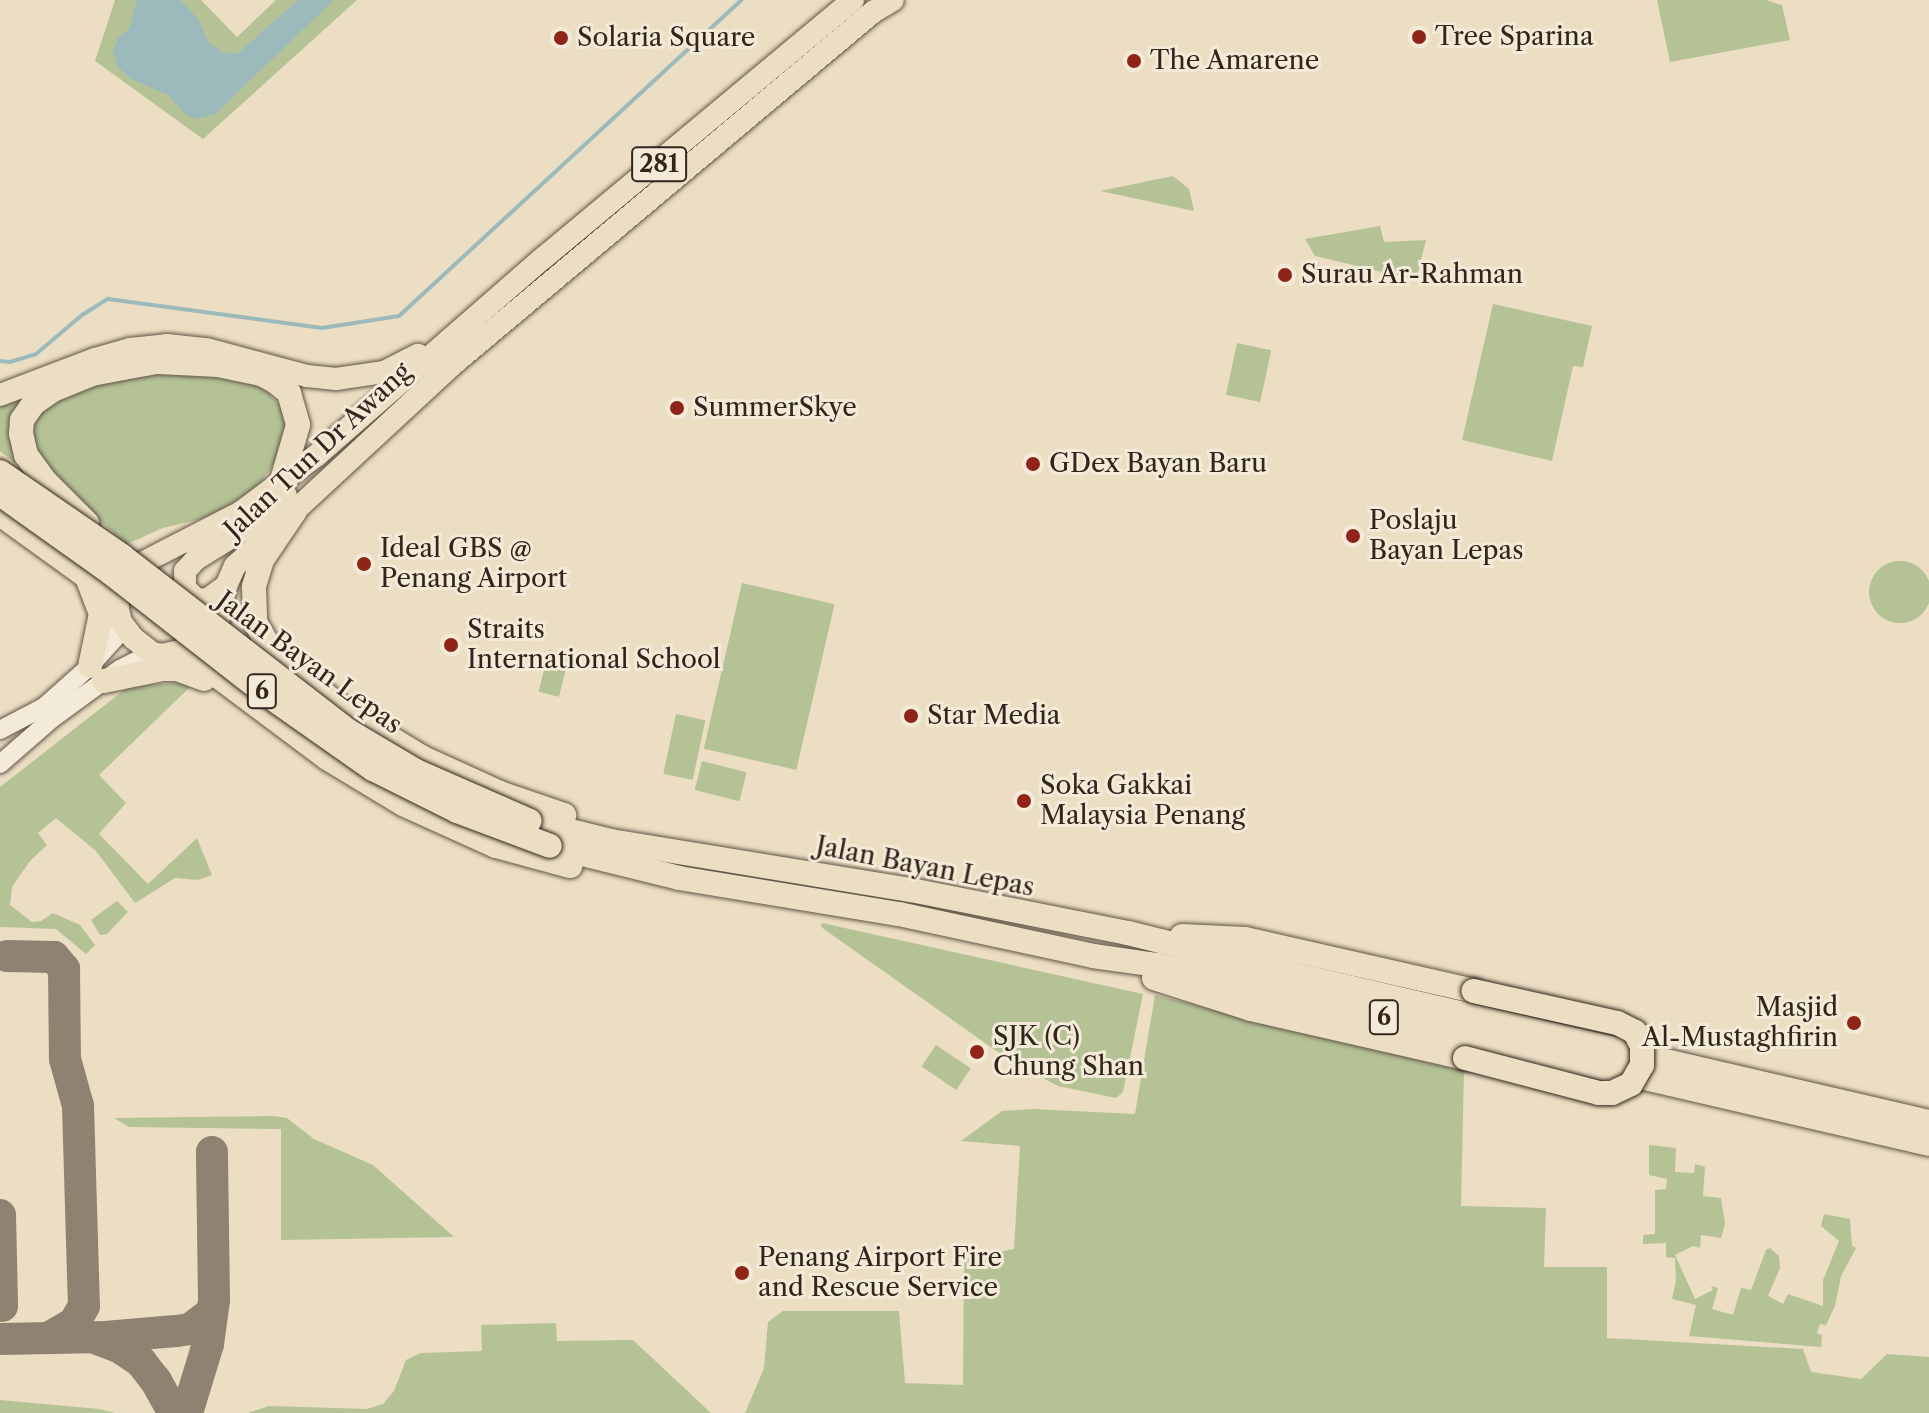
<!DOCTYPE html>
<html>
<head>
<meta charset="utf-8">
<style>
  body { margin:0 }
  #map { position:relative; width:1929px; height:1413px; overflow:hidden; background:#ecdec3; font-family:"Libre Caslon Text",serif }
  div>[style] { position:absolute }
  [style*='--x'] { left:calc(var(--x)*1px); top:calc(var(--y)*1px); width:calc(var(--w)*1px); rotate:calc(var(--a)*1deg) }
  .green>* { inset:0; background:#b4c296; transform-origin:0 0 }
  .round { border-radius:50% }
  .water>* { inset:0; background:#9cbabc }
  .stream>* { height:4px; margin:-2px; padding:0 2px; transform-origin:2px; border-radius:2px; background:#9cbabc }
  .taxiway>* { height:32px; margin:-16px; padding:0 16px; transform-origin:16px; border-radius:16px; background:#8f8270 }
  .roads { filter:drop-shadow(0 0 2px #605446) drop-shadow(0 0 2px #605446) }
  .tertiary>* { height:18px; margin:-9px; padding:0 9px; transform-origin:9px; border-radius:9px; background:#f3ead8 }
  .primary>* { height:22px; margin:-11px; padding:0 11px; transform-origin:11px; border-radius:11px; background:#ecdec3 }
  .trunk>* { height:24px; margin:-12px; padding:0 12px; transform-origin:12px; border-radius:12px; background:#ecdec3 }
  .bridges { filter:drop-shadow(0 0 2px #32261c) drop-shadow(0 0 2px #32261c) }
  .trunk-bridge>* { height:24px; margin:-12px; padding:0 12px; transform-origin:12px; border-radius:12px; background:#ecdec3 }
  .dots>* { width:22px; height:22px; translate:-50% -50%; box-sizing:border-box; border:4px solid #f3ead8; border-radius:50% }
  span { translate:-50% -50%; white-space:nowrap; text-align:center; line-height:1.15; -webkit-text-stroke:6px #f3ead8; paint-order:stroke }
  .shield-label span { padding:2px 6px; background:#f3ead8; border:2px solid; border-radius:6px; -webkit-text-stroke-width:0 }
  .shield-label { font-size:24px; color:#32261c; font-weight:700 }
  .poi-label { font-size:26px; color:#32261c }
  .left { translate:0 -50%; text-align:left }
  .right { translate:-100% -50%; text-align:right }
  .street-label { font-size:26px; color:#32261c }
</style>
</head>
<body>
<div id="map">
  <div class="green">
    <i style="clip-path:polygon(115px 0,201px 0,237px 37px,276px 0,357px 0,203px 139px,95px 61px)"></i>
    <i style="clip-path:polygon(1657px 0,1766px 0,1782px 5px,1790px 40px,1670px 62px)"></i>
    <i style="clip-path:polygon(1173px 176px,1189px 189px,1194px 211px,1100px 191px)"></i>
    <i style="clip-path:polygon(1380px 226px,1384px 242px,1426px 240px,1416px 280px,1315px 256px,1305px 239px)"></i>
    <i style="clip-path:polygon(1493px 304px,1592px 326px,1583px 367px,1573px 366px,1552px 461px,1462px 440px)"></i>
    <i style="left:1237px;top:343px;width:35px;height:53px;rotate:12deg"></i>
    <i style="clip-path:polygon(189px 369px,263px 387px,283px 409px,286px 433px,275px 462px,255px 491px,218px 515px,163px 528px,127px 544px,78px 502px,35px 453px,31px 429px,45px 406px,90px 384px)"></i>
    <i style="clip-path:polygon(19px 400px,23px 403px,15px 463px,0 451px,0 406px)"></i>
    <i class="round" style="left:1869px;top:561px;width:62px;height:62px"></i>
    <i style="left:742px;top:583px;width:95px;height:170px;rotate:13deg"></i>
    <i style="left:549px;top:650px;width:21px;height:43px;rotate:14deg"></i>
    <i style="clip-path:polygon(184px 682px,190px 687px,99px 775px,126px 803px,99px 834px,148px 884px,197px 838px,212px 875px,198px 880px,175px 878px,135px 903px,96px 851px,56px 818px,38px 833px,47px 845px,30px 861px,12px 887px,10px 905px,32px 922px,41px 921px,53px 913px,80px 925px,95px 945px,86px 954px,56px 929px,0 927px,0 787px,128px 687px)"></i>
    <i style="left:676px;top:714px;width:30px;height:61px;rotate:12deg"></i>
    <i style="left:702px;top:761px;width:46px;height:30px;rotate:14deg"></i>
    <i style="clip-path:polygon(117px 901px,128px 912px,107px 934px,100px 935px,91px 920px)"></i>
    <i style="clip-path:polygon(822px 923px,1143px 994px,1123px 1092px,1116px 1098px,1058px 1086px,1012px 1062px,821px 927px)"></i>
    <i style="clip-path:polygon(1155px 995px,1464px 1071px,1461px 1206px,1546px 1208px,1544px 1267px,1607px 1267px,1607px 1338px,1803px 1349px,1811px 1372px,1861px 1379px,1887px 1354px,1929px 1357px,1929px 1413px,745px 1413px,764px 1368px,768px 1322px,783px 1311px,899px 1311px,905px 1383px,963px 1385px,964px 1259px,1014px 1249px,1020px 1146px,961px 1141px,1002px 1111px,1033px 1109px,1135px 1114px)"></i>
    <i style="left:936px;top:1045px;width:42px;height:26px;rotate:34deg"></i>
    <i style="clip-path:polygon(274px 1116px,287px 1118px,314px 1139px,373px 1165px,454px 1237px,281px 1240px,281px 1129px,129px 1127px,114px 1118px)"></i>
    <i style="clip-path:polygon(1649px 1145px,1676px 1148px,1675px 1172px,1694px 1173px,1695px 1164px,1705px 1167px,1703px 1196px,1721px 1198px,1725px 1224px,1721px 1238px,1701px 1235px,1700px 1248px,1693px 1246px,1675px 1255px,1695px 1299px,1713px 1290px,1711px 1286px,1718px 1288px,1712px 1309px,1733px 1315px,1741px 1288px,1751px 1290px,1766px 1250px,1770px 1248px,1779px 1256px,1780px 1268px,1768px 1296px,1783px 1304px,1788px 1294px,1823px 1306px,1823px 1280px,1839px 1241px,1821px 1226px,1824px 1214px,1850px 1219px,1852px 1246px,1856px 1248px,1841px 1276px,1835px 1306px,1826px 1325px,1820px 1324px,1817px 1333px,1822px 1335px,1821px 1347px,1689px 1336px,1696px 1305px,1672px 1299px,1676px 1281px,1675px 1258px,1666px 1257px,1666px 1243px,1643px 1244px,1643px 1235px,1655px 1234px,1655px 1190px,1666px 1189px,1667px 1179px,1649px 1175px)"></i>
    <i style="clip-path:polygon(556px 1323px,557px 1341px,633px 1340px,711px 1413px,248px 1413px,269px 1406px,367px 1409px,383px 1404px,394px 1391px,406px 1360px,421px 1353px,482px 1351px,481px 1325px)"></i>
    <i style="clip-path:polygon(0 1400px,99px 1409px,115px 1413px,0 1413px)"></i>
  </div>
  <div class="water">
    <i style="clip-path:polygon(137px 0,180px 0,198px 19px,209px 43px,223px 52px,237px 54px,298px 0,334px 0,216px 113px,199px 119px,187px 116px,168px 95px,130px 78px,118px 67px,113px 52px,118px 38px,129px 29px)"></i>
  </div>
  <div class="stream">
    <i style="--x:0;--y:361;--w:10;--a:6"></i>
    <i style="--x:10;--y:362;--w:27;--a:-17"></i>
    <i style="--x:36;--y:354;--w:60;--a:-40.3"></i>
    <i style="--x:82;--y:315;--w:31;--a:-32"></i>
    <i style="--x:108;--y:299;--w:216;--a:7.7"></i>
    <i style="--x:322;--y:328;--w:78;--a:-8.9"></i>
    <i style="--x:399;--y:316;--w:466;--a:-42.7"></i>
  </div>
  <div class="taxiway">
    <i style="--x:7;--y:956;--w:47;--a:1.2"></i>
    <i style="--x:54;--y:957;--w:16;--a:50"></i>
    <i style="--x:64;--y:969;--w:90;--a:89.4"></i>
    <i style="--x:65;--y:1059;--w:49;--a:74.5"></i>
    <i style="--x:78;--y:1106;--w:200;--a:88.3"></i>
    <i style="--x:84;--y:1306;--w:20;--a:120"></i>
    <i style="--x:74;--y:1323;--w:30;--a:150"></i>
    <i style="--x:0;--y:1215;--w:91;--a:88.7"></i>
    <i style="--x:95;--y:1338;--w:26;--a:21"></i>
    <i style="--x:119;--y:1347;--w:27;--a:34"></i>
    <i style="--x:141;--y:1362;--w:24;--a:52"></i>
    <i style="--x:156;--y:1381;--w:37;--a:61"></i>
    <i style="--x:0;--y:1339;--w:105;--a:-1.1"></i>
    <i style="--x:105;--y:1337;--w:71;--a:-4.8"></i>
    <i style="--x:176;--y:1331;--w:14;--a:-8"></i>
    <i style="--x:190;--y:1329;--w:26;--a:-37"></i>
    <i style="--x:187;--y:1413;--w:72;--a:-73.1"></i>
    <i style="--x:208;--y:1344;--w:44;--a:-82.2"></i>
    <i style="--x:214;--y:1300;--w:148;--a:-90.8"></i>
  </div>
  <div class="roads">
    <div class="tertiary">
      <i style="--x:0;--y:730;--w:50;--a:-27.6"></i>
      <i style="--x:44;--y:707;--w:62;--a:-41.7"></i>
      <i style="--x:90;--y:666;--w:39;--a:-48"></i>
      <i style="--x:116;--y:637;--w:16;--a:-72"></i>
      <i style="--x:0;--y:764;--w:70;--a:-41"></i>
      <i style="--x:53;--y:718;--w:83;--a:-36.2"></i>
      <i style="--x:120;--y:669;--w:36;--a:-27"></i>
    </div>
    <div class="primary">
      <i style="--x:853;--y:0;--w:403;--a:140.2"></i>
      <i style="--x:543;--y:258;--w:300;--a:138.9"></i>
      <i style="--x:317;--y:455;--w:95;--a:143.1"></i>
      <i style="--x:241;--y:512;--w:131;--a:152.7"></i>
      <i style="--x:125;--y:572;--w:16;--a:120"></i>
      <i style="--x:117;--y:586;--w:19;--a:90"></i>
      <i style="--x:117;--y:605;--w:17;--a:77"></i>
      <i style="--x:121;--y:622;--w:20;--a:53"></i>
      <i style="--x:133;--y:638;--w:24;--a:38"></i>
      <i style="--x:152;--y:653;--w:10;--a:11"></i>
      <i style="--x:162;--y:655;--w:40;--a:-13"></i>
      <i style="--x:201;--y:646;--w:25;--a:-50"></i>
      <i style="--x:217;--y:627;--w:42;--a:-77.6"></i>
      <i style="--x:226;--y:586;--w:22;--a:-66"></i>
      <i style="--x:235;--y:566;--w:296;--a:-42.8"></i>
      <i style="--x:452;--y:365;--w:549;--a:-39.98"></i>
      <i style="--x:873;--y:12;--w:23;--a:-31"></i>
      <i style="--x:0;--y:395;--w:102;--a:-20.8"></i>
      <i style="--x:95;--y:359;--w:36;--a:-16"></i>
      <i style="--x:130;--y:349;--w:37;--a:-6"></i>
      <i style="--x:167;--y:345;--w:39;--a:6"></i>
      <i style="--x:206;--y:349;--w:105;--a:15"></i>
      <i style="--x:307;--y:376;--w:29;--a:6"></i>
      <i style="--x:336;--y:379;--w:49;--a:-8.3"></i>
      <i style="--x:384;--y:372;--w:38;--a:-27"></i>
      <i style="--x:226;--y:586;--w:22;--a:144"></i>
      <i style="--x:208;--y:599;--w:11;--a:175"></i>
      <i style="--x:197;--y:600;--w:17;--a:-135"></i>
      <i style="--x:185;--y:588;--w:17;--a:-90"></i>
      <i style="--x:185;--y:571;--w:16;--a:-47"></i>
      <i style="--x:196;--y:559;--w:57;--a:-31.5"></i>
      <i style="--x:245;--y:529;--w:53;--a:-39.7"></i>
    </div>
    <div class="trunk">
      <i style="--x:295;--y:511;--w:59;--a:124"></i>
      <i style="--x:262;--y:560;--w:28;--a:107"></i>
      <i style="--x:254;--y:587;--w:35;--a:88"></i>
      <i style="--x:255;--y:622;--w:36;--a:60"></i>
      <i style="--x:273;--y:653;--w:95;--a:38.6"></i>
      <i style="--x:347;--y:712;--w:89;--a:31.2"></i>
      <i style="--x:423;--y:758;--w:85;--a:24.4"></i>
      <i style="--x:500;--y:793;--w:68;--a:19"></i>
      <i style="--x:0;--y:514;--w:106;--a:35.8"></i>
      <i style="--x:86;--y:576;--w:28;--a:38"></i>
      <i style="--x:108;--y:593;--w:15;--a:53"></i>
      <i style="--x:87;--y:523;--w:59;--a:-135"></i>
      <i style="--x:45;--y:481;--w:32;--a:-126"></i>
      <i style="--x:26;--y:455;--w:22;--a:-103"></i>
      <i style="--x:21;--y:434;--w:14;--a:-86"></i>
      <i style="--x:22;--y:420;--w:19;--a:-55"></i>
      <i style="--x:33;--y:404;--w:24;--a:-35"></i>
      <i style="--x:53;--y:390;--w:42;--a:-22.3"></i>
      <i style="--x:92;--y:374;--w:32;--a:-11"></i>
      <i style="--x:123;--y:368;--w:36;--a:-10"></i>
      <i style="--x:158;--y:362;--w:60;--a:2.9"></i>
      <i style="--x:218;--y:365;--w:44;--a:11.8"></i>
      <i style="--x:261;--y:374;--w:17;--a:28"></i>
      <i style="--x:276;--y:382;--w:17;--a:40"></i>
      <i style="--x:289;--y:393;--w:33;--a:74"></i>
      <i style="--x:298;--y:425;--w:57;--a:106.2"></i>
      <i style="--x:88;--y:580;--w:36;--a:69"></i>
      <i style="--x:101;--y:614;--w:53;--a:101.9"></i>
      <i style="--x:179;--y:653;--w:23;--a:25"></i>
      <i style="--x:200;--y:663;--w:159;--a:36.8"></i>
      <i style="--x:327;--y:758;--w:89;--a:31.2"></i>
      <i style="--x:403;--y:804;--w:102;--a:24.3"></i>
      <i style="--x:496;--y:846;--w:77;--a:15.1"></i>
      <i style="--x:104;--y:681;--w:60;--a:-11.5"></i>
      <i style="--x:163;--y:669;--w:14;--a:0"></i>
      <i style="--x:177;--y:669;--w:29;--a:20"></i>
      <i style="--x:530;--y:821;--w:83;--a:13.9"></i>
      <i style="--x:611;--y:841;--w:304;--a:9.3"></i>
      <i style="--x:911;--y:890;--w:221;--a:11.2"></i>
      <i style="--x:1128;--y:933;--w:191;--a:14"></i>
      <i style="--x:1313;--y:979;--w:632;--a:13.07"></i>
      <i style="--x:550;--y:846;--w:133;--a:13.9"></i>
      <i style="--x:679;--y:878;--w:223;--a:9.3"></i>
      <i style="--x:899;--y:914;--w:198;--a:12.2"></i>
      <i style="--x:1093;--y:956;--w:65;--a:8"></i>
      <i style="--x:1157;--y:965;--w:792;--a:13.05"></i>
      <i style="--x:1182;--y:936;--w:63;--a:2.7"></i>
      <i style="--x:1245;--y:939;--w:235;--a:12.8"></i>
      <i style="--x:1154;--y:978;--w:102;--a:17.7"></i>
      <i style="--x:1251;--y:1009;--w:220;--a:12.9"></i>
    </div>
  </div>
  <div class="bridges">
    <div class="trunk-bridge">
      <i style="--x:0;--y:472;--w:148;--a:34.5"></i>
      <i style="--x:122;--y:556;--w:284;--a:37.7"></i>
      <i style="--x:347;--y:730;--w:80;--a:30.7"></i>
      <i style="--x:416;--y:771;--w:124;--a:23.7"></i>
      <i style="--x:0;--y:494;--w:138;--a:35.5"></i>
      <i style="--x:112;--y:574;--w:187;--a:38"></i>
      <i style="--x:259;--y:689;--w:139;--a:35.1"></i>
      <i style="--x:373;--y:769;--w:94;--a:26.6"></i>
      <i style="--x:457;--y:811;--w:99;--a:20.6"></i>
      <i style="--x:1465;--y:1058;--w:138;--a:14.6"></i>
      <i style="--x:1599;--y:1093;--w:13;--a:0"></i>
      <i style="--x:1612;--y:1093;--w:21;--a:-25"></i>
      <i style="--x:1631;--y:1084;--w:22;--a:-60"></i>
      <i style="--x:1642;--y:1065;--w:19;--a:-90"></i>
      <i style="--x:1642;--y:1046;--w:16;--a:-117"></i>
      <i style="--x:1635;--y:1032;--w:20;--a:-153"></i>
      <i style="--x:1617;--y:1023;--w:147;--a:-167.4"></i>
    </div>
  </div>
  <div class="dots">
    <i style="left:1419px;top:37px;background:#8f2418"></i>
    <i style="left:561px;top:38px;background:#8f2418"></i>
    <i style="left:1134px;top:61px;background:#8f2418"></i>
    <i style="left:1285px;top:275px;background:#8f2418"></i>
    <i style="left:677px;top:408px;background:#8f2418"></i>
    <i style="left:1033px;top:464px;background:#8f2418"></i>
    <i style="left:1353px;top:536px;background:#8f2418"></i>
    <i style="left:364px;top:564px;background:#8f2418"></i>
    <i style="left:451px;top:645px;background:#8f2418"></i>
    <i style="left:911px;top:716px;background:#8f2418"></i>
    <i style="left:1024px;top:801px;background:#8f2418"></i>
    <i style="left:1854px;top:1023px;background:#8f2418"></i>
    <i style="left:977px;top:1052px;background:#8f2418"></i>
    <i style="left:742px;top:1273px;background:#8f2418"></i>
  </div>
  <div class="shield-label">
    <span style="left:659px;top:164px">281</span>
    <span style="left:262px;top:691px">6</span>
    <span style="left:1384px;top:1017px">6</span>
  </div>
  <div class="poi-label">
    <span class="left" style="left:1435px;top:37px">Tree Sparina</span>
    <span class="left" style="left:577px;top:38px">Solaria Square</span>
    <span class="left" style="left:1150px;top:61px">The Amarene</span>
    <span class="left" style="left:1301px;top:275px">Surau Ar-Rahman</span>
    <span class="left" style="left:693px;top:408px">SummerSkye</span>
    <span class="left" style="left:1049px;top:464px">GDex Bayan Baru</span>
    <span class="left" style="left:1369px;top:536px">Poslaju<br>Bayan Lepas</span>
    <span class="left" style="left:380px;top:564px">Ideal GBS @<br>Penang Airport</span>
    <span class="left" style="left:467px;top:645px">Straits<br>International School</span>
    <span class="left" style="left:927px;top:716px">Star Media</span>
    <span class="left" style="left:1040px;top:801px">Soka Gakkai<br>Malaysia Penang</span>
    <span class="right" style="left:1838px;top:1023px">Masjid<br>Al-Mustaghfirin</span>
    <span class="left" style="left:993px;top:1052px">SJK (C)<br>Chung Shan</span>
    <span class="left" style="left:758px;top:1273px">Penang Airport Fire<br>and Rescue Service</span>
  </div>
  <div class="street-label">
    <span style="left:318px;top:451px;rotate:-43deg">Jalan Tun Dr Awang</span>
    <span style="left:309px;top:663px;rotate:36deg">Jalan Bayan Lepas</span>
    <span style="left:925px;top:867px;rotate:11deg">Jalan Bayan Lepas</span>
  </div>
</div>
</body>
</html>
